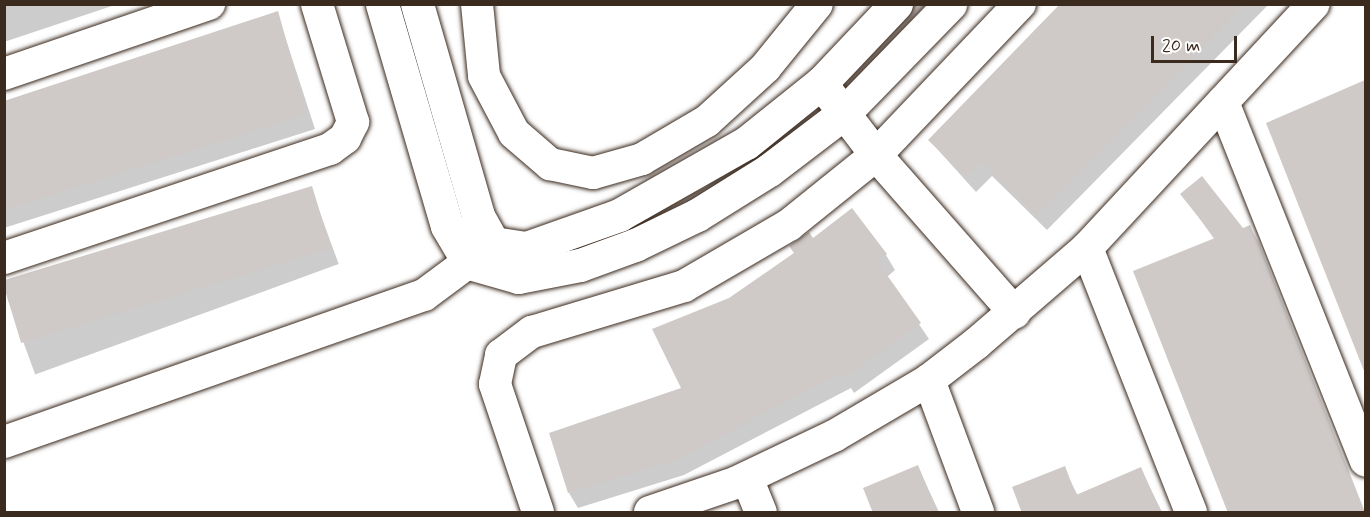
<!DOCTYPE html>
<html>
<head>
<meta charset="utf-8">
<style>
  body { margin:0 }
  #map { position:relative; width:1370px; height:517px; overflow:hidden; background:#fff; font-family:Mynerve,sans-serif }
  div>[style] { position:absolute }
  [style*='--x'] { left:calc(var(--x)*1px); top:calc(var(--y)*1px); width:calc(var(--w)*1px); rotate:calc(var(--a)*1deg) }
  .shadow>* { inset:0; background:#0003; transform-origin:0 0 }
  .stream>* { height:8px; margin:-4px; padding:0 4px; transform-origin:4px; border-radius:4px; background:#bcb6b3 }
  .building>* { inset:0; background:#cfcac7; transform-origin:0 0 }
  .roads { filter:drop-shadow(0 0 2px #3b2a1e) drop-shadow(0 0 2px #3b2a1e) }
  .street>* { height:32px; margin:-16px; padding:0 16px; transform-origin:16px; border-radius:16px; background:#fff }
  .secondary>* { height:33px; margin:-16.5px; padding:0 16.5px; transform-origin:16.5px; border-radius:16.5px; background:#fff }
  span { translate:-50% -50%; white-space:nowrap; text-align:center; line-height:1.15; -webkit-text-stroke:4.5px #fff; paint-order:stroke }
  .frame { position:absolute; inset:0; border:6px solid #3b2a1e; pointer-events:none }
  .scale { position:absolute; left:1151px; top:36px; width:86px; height:27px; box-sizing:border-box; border:3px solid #3b2a1e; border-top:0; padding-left:8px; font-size:18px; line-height:21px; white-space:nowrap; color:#3b2a1e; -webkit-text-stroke:4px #fff; paint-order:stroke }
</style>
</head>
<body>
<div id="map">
  <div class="shadow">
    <i style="clip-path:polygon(4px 4px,118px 4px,4px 42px)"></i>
    <i style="clip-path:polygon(1062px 4px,1269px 4px,1047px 230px,992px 176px,976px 192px,930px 141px)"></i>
    <i style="clip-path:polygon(277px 12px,315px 129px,4px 228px,4px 103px)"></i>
    <i style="clip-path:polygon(1366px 82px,1366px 371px,1268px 124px)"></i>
    <i style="left:311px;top:188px;width:81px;height:323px;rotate:70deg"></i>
    <i style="clip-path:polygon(1182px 194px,1243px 230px,1250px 227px,1259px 243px,1365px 512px,1230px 512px,1215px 240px)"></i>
    <i style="clip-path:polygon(813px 240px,886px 255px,895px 270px,887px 277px,929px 339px,854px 393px,851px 388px,684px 475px,578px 508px,569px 493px,683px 389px,729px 299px)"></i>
    <i style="clip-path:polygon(918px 467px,939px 512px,875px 512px)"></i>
    <i style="clip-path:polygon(1064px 468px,1078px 496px,1141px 469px,1162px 512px,1024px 512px)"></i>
  </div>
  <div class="stream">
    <i style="--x:845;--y:85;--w:111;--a:-46.8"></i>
    <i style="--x:638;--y:222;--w:76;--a:-24.2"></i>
    <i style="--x:707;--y:191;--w:145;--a:-36.3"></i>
    <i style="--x:578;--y:249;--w:32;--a:-24"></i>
  </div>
  <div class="building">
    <i style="clip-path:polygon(1060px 4px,1245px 4px,1037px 216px,982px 162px,966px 177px,928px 140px)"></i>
    <i style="clip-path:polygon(278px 11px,307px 114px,4px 210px,4px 101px)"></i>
    <i style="clip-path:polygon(1365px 80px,1365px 371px,1364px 371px,1266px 123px)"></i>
    <i style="clip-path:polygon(1202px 176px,1243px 228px,1250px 225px,1364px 513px,1228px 513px,1133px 271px,1215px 238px,1180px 194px)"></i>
    <i style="left:312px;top:186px;width:65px;height:324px;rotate:73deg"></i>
    <i style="clip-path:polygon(852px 208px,887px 254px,877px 261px,921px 323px,844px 378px,841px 373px,675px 460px,568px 493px,549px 433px,681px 388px,652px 329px,729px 298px,794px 253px,789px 246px,809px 232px,813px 238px)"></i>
    <i style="clip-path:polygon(918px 465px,938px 513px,873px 513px,863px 488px)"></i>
    <i style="clip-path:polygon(1065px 466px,1076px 495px,1141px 467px,1161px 513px,1022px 513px,1012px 487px)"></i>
  </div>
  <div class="roads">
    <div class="street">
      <i style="--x:477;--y:4;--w:72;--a:84.4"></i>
      <i style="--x:484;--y:76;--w:64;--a:62.2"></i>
      <i style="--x:514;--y:133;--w:48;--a:40.7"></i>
      <i style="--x:550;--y:164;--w:44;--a:11.8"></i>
      <i style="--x:593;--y:173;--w:51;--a:-15.9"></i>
      <i style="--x:642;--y:159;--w:75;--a:-30.3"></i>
      <i style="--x:707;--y:121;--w:79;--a:-42.4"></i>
      <i style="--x:765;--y:68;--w:82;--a:-50.9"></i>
      <i style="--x:4;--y:74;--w:217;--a:-18.9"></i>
      <i style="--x:821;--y:83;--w:91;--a:52.6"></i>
      <i style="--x:876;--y:155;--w:210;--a:48.7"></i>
      <i style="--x:1223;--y:102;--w:386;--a:68.3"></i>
      <i style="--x:1087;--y:248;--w:284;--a:68.5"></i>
      <i style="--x:4;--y:258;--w:344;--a:-18.5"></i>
      <i style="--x:330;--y:149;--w:19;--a:-36"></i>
      <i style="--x:345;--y:138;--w:18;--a:-63"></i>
      <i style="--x:353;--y:122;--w:123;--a:-107"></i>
      <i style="--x:929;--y:380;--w:141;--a:69.6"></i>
      <i style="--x:4;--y:442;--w:445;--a:-19.3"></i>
      <i style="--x:424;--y:295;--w:82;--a:-36.6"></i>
      <i style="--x:747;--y:478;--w:37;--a:68"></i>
      <i style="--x:538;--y:512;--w:135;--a:-108.6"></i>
      <i style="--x:495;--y:384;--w:30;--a:-78"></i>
      <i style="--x:501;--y:355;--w:39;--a:-37"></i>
      <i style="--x:532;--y:332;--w:159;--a:-16.8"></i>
      <i style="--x:684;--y:286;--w:121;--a:-30.2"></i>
      <i style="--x:789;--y:225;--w:112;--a:-38.8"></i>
      <i style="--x:876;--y:155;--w:209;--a:-46.4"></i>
      <i style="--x:650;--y:512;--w:90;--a:-18.8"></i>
      <i style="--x:735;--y:483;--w:110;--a:-25.4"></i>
      <i style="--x:834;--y:436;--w:110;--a:-30.5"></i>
      <i style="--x:929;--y:380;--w:61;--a:-37.6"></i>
      <i style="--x:977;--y:343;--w:145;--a:-40.8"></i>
      <i style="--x:1087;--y:248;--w:333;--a:-47.1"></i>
    </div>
    <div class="secondary">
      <i style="--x:382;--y:4;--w:231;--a:73.7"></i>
      <i style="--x:447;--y:226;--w:43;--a:59.3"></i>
      <i style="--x:469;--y:263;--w:51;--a:15.9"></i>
      <i style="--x:518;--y:277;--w:63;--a:-11"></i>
      <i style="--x:580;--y:265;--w:59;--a:-20"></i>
      <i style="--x:635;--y:245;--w:69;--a:-25.8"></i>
      <i style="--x:697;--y:215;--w:85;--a:-32"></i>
      <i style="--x:769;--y:170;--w:96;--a:-37.3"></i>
      <i style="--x:845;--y:112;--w:151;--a:-45.8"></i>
      <i style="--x:417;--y:4;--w:221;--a:73.9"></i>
      <i style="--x:478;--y:216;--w:31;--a:61"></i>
      <i style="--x:493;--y:243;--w:33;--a:9"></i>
      <i style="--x:526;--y:248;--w:99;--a:-19.5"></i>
      <i style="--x:619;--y:215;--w:146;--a:-29.6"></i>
      <i style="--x:746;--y:143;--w:96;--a:-38.7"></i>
      <i style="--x:821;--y:83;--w:109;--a:-46.5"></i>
    </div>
  </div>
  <div class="frame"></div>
  <div class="scale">20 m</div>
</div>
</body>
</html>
